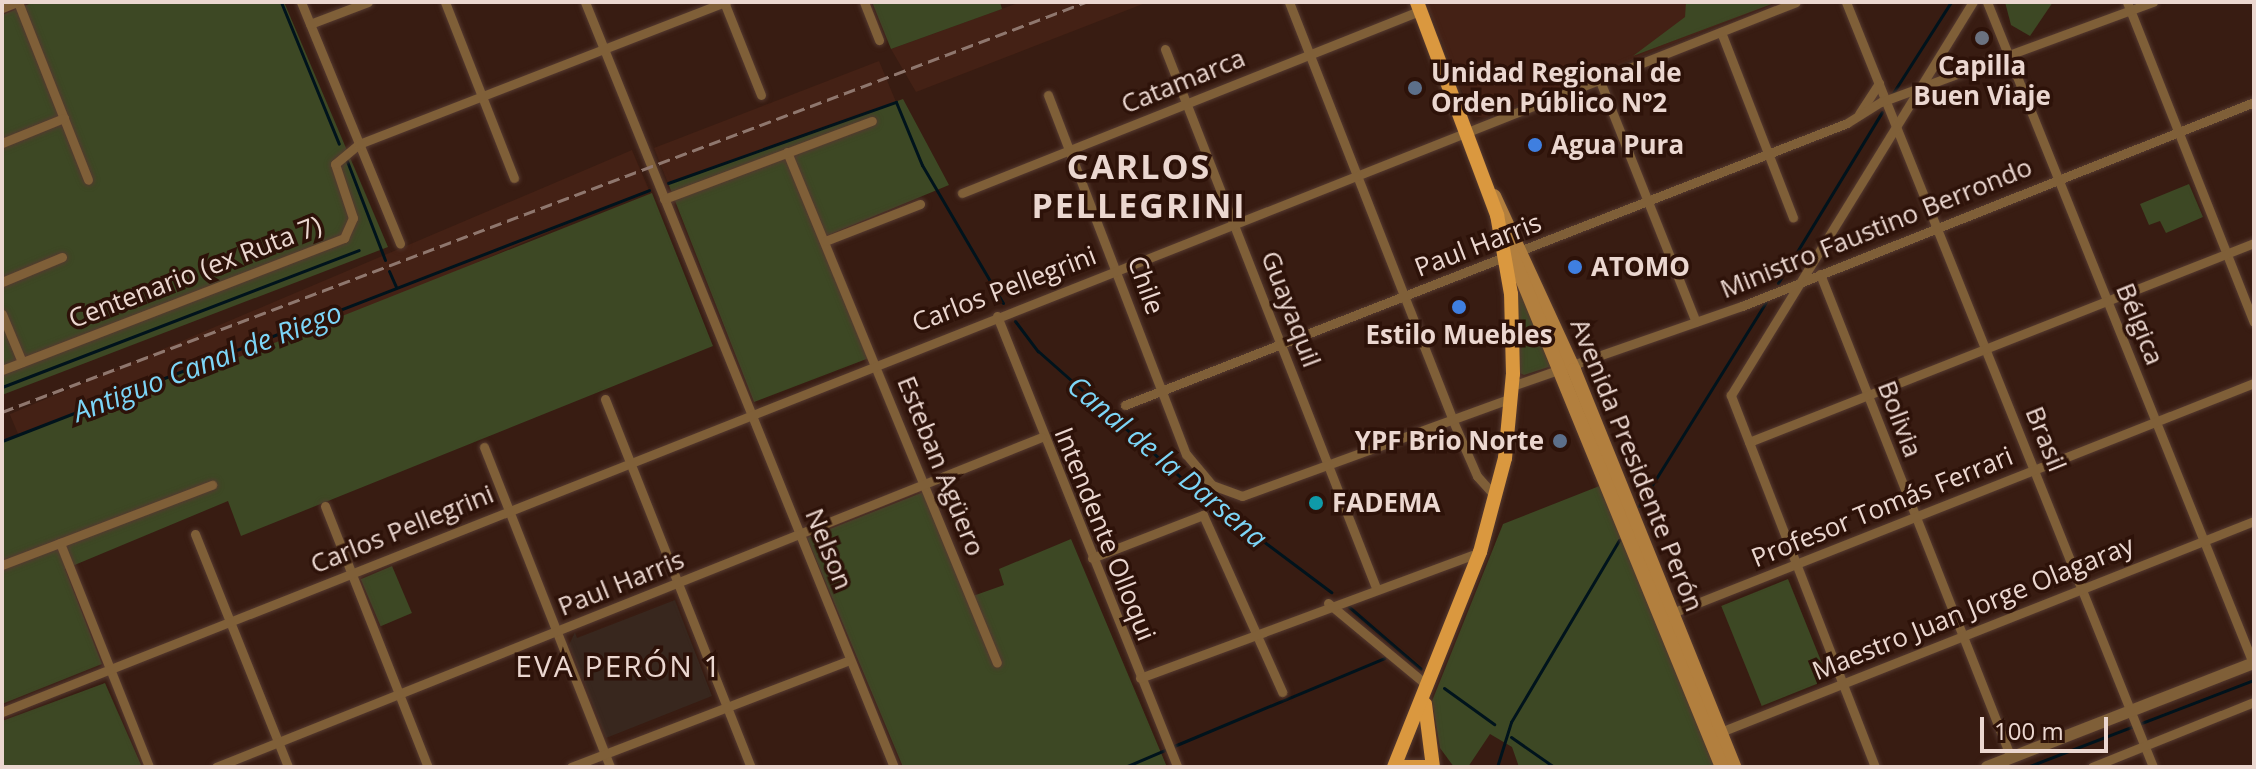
<!DOCTYPE html>
<html>
<head>
<meta charset="utf-8">
<style>
  body { margin:0 }
  #map { position:relative; width:2256px; height:769px; overflow:hidden; background:#381c12; font-family:"Open Sans",sans-serif }
  div>[style] { position:absolute }
  [style*='--x'] { left:calc(var(--x)*1px); top:calc(var(--y)*1px); width:calc(var(--w)*1px); rotate:calc(var(--a)*1deg) }
  .built>* { inset:0; background:#442115; transform-origin:0 0 }
  .education>* { inset:0; background:#38271e }
  .green>* { inset:0; background:#3d4824; transform-origin:0 0 }
  .stream>* { height:3px; margin:-1.5px; padding:0 1.5px; transform-origin:1.5px; border-radius:1.5px; background:#00131c }
  .roads { filter:drop-shadow(0 0 2px #553a30) drop-shadow(0 0 2px #553a30) }
  .minor>* { height:9px; margin:-4.5px; padding:0 4.5px; transform-origin:4.5px; border-radius:4.5px; background:#7f5f38 }
  .tertiary>* { height:12px; margin:-6px; padding:0 6px; transform-origin:6px; border-radius:6px; background:#7f5f38 }
  .secondary>* { height:14px; margin:-7px; padding:0 7px; transform-origin:7px; border-radius:7px; background:#b27f3e }
  .primary>* { height:14px; margin:-7px; padding:0 7px; transform-origin:7px; border-radius:7px; background:#da983f }
  .rail>* { height:3px; margin-top:-1.5px; transform-origin:0; background:repeating-linear-gradient(90deg,#8f776e 0 12px,transparent 0 18px) }
  .dots>* { width:22px; height:22px; translate:-50% -50%; box-sizing:border-box; border:4px solid #2d1209; border-radius:50% }
  span { translate:-50% -50%; white-space:nowrap; text-align:center; line-height:1.15; -webkit-text-stroke:7px #2d1209; paint-order:stroke }
  .poi-label { font-size:26px; color:#ebd7d0; font-weight:700 }
  .left { translate:0 -50%; text-align:left }
  .right { translate:-100% -50%; text-align:right }
  .street-label { font-size:26px; color:#ebd7d0 }
  .water-label { font-size:28px; color:#7cd5f7; font-style:italic }
  .quarter-label { font-size:30px; color:#ebd7d0; letter-spacing:2px }
  .district-label { font-size:34px; color:#ebd7d0; font-weight:700; letter-spacing:2px }
  .frame { position:absolute; inset:0; border:4px solid #ebd7d0; pointer-events:none }
  .scale { position:absolute; left:1980px; top:717px; width:128px; height:36px; box-sizing:border-box; border:4px solid #ebd7d0; border-top:0; padding-left:10px; font-size:24px; line-height:28px; white-space:nowrap; color:#ebd7d0; -webkit-text-stroke:6px #2d1209; paint-order:stroke }
</style>
</head>
<body>
<div id="map">
  <div class="built">
    <i style="clip-path:polygon(1021px 2px,1148px 2px,916px 92px,891px 49px)"></i>
    <i style="clip-path:polygon(1426px 2px,1777px 2px,1485px 118px,1472px 116px)"></i>
    <i style="clip-path:polygon(879px 61px,896px 102px,668px 183px,654px 148px)"></i>
    <i style="left:632px;top:150px;width:43px;height:676px;rotate:67deg"></i>
  </div>
  <div class="education">
    <i style="clip-path:polygon(675px 600px,712px 696px,606px 738px,569px 645px,575px 632px,577px 638px)"></i>
  </div>
  <div class="green">
    <i style="clip-path:polygon(34px 2px,284px 2px,388px 247px,2px 395px,2px 15px)"></i>
    <i style="clip-path:polygon(872px 2px,1000px 2px,1002px 9px,891px 49px)"></i>
    <i style="clip-path:polygon(1686px 2px,1777px 2px,1633px 56px,1685px 17px)"></i>
    <i style="clip-path:polygon(2005px 2px,2053px 2px,2030px 36px,2011px 25px)"></i>
    <i style="clip-path:polygon(903px 99px,949px 185px,819px 239px,869px 358px,754px 402px,668px 183px)"></i>
    <i style="clip-path:polygon(2189px 184px,2203px 217px,2166px 233px,2160px 221px,2149px 225px,2140px 204px)"></i>
    <i style="clip-path:polygon(652px 193px,713px 346px,241px 536px,228px 501px,65px 569px,102px 664px,2px 704px,2px 441px,204px 363px,211px 368px)"></i>
    <i style="clip-path:polygon(1516px 282px,1552px 366px,1524px 375px,1520px 373px)"></i>
    <i style="clip-path:polygon(1602px 485px,1716px 767px,1519px 767px,1512px 747px,1490px 734px,1468px 767px,1454px 767px,1440px 748px,1432px 701px,1503px 524px)"></i>
    <i style="clip-path:polygon(926px 491px,970px 597px,1004px 585px,999px 569px,1071px 539px,1167px 767px,903px 767px,807px 538px)"></i>
    <i style="left:392px;top:566px;width:51px;height:34px;rotate:67deg"></i>
    <i style="left:1788px;top:579px;width:108px;height:72px;rotate:68deg"></i>
    <i style="clip-path:polygon(105px 683px,142px 767px,2px 767px,2px 721px)"></i>
  </div>
  <div class="stream">
    <i style="--x:281;--y:2;--w:153;--a:67.8"></i>
    <i style="--x:1893;--y:93;--w:108;--a:-57.5"></i>
    <i style="--x:347;--y:161;--w:106;--a:69"></i>
    <i style="--x:668;--y:183;--w:242;--a:-19.6"></i>
    <i style="--x:896;--y:102;--w:68;--a:67.6"></i>
    <i style="--x:922;--y:165;--w:160;--a:59.6"></i>
    <i style="--x:389;--y:271;--w:17;--a:66"></i>
    <i style="--x:1778;--y:283;--w:200;--a:-58.7"></i>
    <i style="--x:1015;--y:321;--w:38;--a:53"></i>
    <i style="--x:1038;--y:351;--w:211;--a:41.5"></i>
    <i style="--x:1196;--y:491;--w:169;--a:36.8"></i>
    <i style="--x:2;--y:387;--w:382;--a:-21"></i>
    <i style="--x:2;--y:441;--w:694;--a:-21.2"></i>
    <i style="--x:1639;--y:506;--w:240;--a:-58.1"></i>
    <i style="--x:1348;--y:606;--w:96;--a:40.8"></i>
    <i style="--x:1444;--y:688;--w:62;--a:35.8"></i>
    <i style="--x:1511;--y:737;--w:52;--a:34.9"></i>
    <i style="--x:1174;--y:746;--w:228;--a:-22.7"></i>
    <i style="--x:1125;--y:767;--w:43;--a:-23"></i>
    <i style="--x:1497;--y:767;--w:47;--a:-72.7"></i>
    <i style="--x:1511;--y:722;--w:212;--a:-59.3"></i>
    <i style="--x:2027;--y:767;--w:243;--a:-21"></i>
  </div>
  <div class="roads">
    <div class="minor">
      <i style="--x:18;--y:2;--w:191;--a:68.5"></i>
      <i style="--x:301;--y:2;--w:261;--a:67.7"></i>
      <i style="--x:445;--y:2;--w:189;--a:68.6"></i>
      <i style="--x:585;--y:2;--w:825;--a:68.01"></i>
      <i style="--x:724;--y:2;--w:100;--a:68.3"></i>
      <i style="--x:864;--y:2;--w:41;--a:68.5"></i>
      <i style="--x:1289;--y:2;--w:450;--a:68.6"></i>
      <i style="--x:1453;--y:421;--w:60;--a:66.4"></i>
      <i style="--x:1477;--y:476;--w:28;--a:48"></i>
      <i style="--x:1846;--y:2;--w:824;--a:68.13"></i>
      <i style="--x:1987;--y:2;--w:713;--a:68.08"></i>
      <i style="--x:2127;--y:2;--w:344;--a:68.4"></i>
      <i style="--x:2;--y:8;--w:16;--a:-22"></i>
      <i style="--x:310;--y:24;--w:62;--a:-20.8"></i>
      <i style="--x:1721;--y:32;--w:199;--a:68.8"></i>
      <i style="--x:1165;--y:49;--w:576;--a:68.61"></i>
      <i style="--x:1600;--y:81;--w:259;--a:68.3"></i>
      <i style="--x:1048;--y:95;--w:385;--a:69"></i>
      <i style="--x:1186;--y:454;--w:40;--a:50"></i>
      <i style="--x:1212;--y:485;--w:32;--a:20"></i>
      <i style="--x:1242;--y:496;--w:286;--a:-20"></i>
      <i style="--x:1859;--y:114;--w:37;--a:-57"></i>
      <i style="--x:2;--y:143;--w:67;--a:-22"></i>
      <i style="--x:787;--y:152;--w:552;--a:67.66"></i>
      <i style="--x:962;--y:193;--w:493;--a:-21.7"></i>
      <i style="--x:664;--y:199;--w:222;--a:-20.6"></i>
      <i style="--x:825;--y:241;--w:102;--a:-21.3"></i>
      <i style="--x:1820;--y:274;--w:520;--a:68.46"></i>
      <i style="--x:2;--y:282;--w:65;--a:-22.6"></i>
      <i style="--x:2;--y:314;--w:52;--a:67.4"></i>
      <i style="--x:997;--y:316;--w:486;--a:68.2"></i>
      <i style="--x:2;--y:370;--w:367;--a:-21.1"></i>
      <i style="--x:344;--y:238;--w:22;--a:-66"></i>
      <i style="--x:353;--y:218;--w:57;--a:-108.4"></i>
      <i style="--x:335;--y:164;--w:31;--a:-40"></i>
      <i style="--x:359;--y:144;--w:394;--a:-21.2"></i>
      <i style="--x:1512;--y:386;--w:244;--a:-19.2"></i>
      <i style="--x:1742;--y:306;--w:551;--a:-21.72"></i>
      <i style="--x:605;--y:399;--w:396;--a:68.4"></i>
      <i style="--x:1125;--y:405;--w:775;--a:-21.33"></i>
      <i style="--x:1847;--y:123;--w:40;--a:-32"></i>
      <i style="--x:1881;--y:102;--w:290;--a:-20.2"></i>
      <i style="--x:1749;--y:442;--w:543;--a:-21.51"></i>
      <i style="--x:484;--y:447;--w:344;--a:68.5"></i>
      <i style="--x:325;--y:506;--w:281;--a:68.5"></i>
      <i style="--x:195;--y:534;--w:251;--a:68.2"></i>
      <i style="--x:60;--y:543;--w:241;--a:68.3"></i>
      <i style="--x:1092;--y:558;--w:119;--a:-21.2"></i>
      <i style="--x:1203;--y:515;--w:194;--a:65.9"></i>
      <i style="--x:2;--y:565;--w:225;--a:-20.9"></i>
      <i style="--x:1328;--y:603;--w:130;--a:39.7"></i>
      <i style="--x:1667;--y:615;--w:631;--a:-21.57"></i>
      <i style="--x:1140;--y:678;--w:363;--a:-20.3"></i>
      <i style="--x:2;--y:712;--w:1929;--a:-21.59"></i>
      <i style="--x:1718;--y:733;--w:576;--a:-21.58"></i>
      <i style="--x:216;--y:767;--w:889;--a:-21.78"></i>
      <i style="--x:571;--y:767;--w:299;--a:-21"></i>
      <i style="--x:1875;--y:767;--w:399;--a:-111.2"></i>
      <i style="--x:1731;--y:395;--w:462;--a:-58.4"></i>
      <i style="--x:2092;--y:767;--w:175;--a:-21.9"></i>
    </div>
    <div class="tertiary">
      <i style="--x:1987;--y:767;--w:287;--a:-21.3"></i>
    </div>
    <div class="secondary">
      <i style="--x:1494;--y:196;--w:192;--a:65.3"></i>
      <i style="--x:1574;--y:370;--w:428;--a:68"></i>
      <i style="--x:1500;--y:225;--w:586;--a:67.73"></i>
    </div>
    <div class="primary">
      <i style="--x:1425;--y:704;--w:64;--a:82.8"></i>
      <i style="--x:1394;--y:767;--w:232;--a:-68.2"></i>
      <i style="--x:1480;--y:552;--w:97;--a:-75.1"></i>
      <i style="--x:1505;--y:458;--w:84;--a:-84.6"></i>
      <i style="--x:1513;--y:374;--w:80;--a:-91.4"></i>
      <i style="--x:1511;--y:294;--w:80;--a:-100"></i>
      <i style="--x:1497;--y:215;--w:228;--a:-110.6"></i>
      <i style="--x:1396;--y:767;--w:31;--a:0"></i>
    </div>
  </div>
  <div class="rail">
    <i style="--x:2;--y:412;--w:1159;--a:-20.72"></i>
  </div>
  <div class="dots">
    <i style="left:1982px;top:38px;background:#6b7280"></i>
    <i style="left:1415px;top:88px;background:#5c6f8a"></i>
    <i style="left:1535px;top:145px;background:#3f7fe0"></i>
    <i style="left:1575px;top:267px;background:#3f7fe0"></i>
    <i style="left:1459px;top:307px;background:#3f7fe0"></i>
    <i style="left:1560px;top:441px;background:#5c6f8a"></i>
    <i style="left:1316px;top:503px;background:#0f9aa8"></i>
  </div>
  <div class="poi-label">
    <span style="left:1982px;top:81px">Capilla<br>Buen Viaje</span>
    <span class="left" style="left:1431px;top:88px">Unidad Regional de<br>Orden Público Nº2</span>
    <span class="left" style="left:1551px;top:145px">Agua Pura</span>
    <span class="left" style="left:1591px;top:267px">ATOMO</span>
    <span style="left:1459px;top:335px">Estilo Muebles</span>
    <span class="right" style="left:1544px;top:441px">YPF Brio Norte</span>
    <span class="left" style="left:1332px;top:503px">FADEMA</span>
  </div>
  <div class="street-label">
    <span style="left:1183px;top:81px;rotate:-22deg">Catamarca</span>
    <span style="left:1876px;top:228px;rotate:-22deg">Ministro Faustino Berrondo</span>
    <span style="left:1478px;top:245px;rotate:-21deg">Paul Harris</span>
    <span style="left:195px;top:272px;rotate:-21deg">Centenario (ex Ruta 7)</span>
    <span style="left:1146px;top:285px;rotate:70deg">Chile</span>
    <span style="left:1004px;top:289px;rotate:-21deg">Carlos Pellegrini</span>
    <span style="left:1291px;top:309px;rotate:69deg">Guayaquil</span>
    <span style="left:2140px;top:324px;rotate:68deg">Bélgica</span>
    <span style="left:1900px;top:419px;rotate:69deg">Bolivia</span>
    <span style="left:2046px;top:439px;rotate:68deg">Brasil</span>
    <span style="left:1637px;top:465px;rotate:68deg">Avenida Presidente Perón</span>
    <span style="left:941px;top:466px;rotate:68deg">Esteban Agüero</span>
    <span style="left:1882px;top:507px;rotate:-22deg">Profesor Tomás Ferrari</span>
    <span style="left:402px;top:529px;rotate:-22deg">Carlos Pellegrini</span>
    <span style="left:1105px;top:534px;rotate:68deg">Intendente Olloqui</span>
    <span style="left:829px;top:549px;rotate:68deg">Nelson</span>
    <span style="left:621px;top:583px;rotate:-22deg">Paul Harris</span>
    <span style="left:1973px;top:608px;rotate:-22deg">Maestro Juan Jorge Olagaray</span>
  </div>
  <div class="water-label">
    <span style="left:207px;top:361px;rotate:-21deg">Antiguo Canal de Riego</span>
    <span style="left:1168px;top:461px;rotate:40deg">Canal de la Darsena</span>
  </div>
  <div class="quarter-label">
    <span style="left:619px;top:666px">EVA PERÓN 1</span>
  </div>
  <div class="district-label">
    <span style="left:1139px;top:186px">CARLOS<br>PELLEGRINI</span>
  </div>
  <div class="frame"></div>
  <div class="scale">100 m</div>
</div>
</body>
</html>
